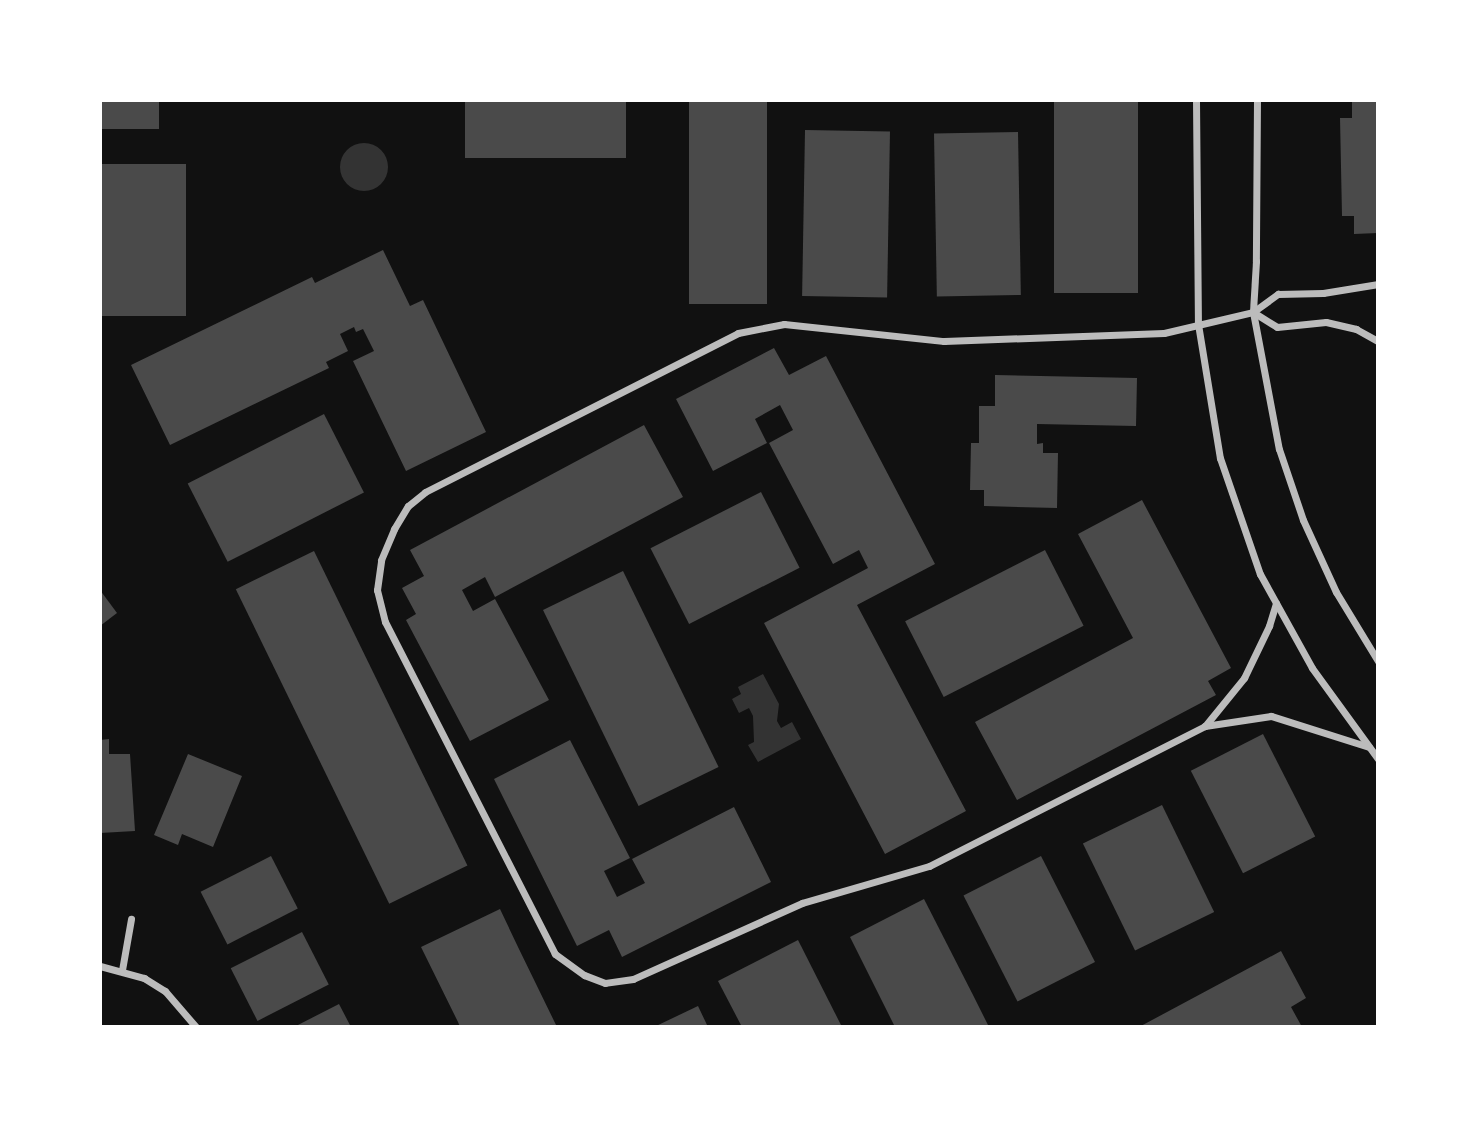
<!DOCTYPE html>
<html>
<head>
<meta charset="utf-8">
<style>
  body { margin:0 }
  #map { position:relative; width:1478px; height:1127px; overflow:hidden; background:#111; font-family:Barlow,sans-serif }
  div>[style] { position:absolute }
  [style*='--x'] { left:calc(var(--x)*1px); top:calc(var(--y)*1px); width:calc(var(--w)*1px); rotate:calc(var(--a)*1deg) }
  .water>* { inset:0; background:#333 }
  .round { border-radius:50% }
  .building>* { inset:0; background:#4a4a4a; transform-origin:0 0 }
  .minor>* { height:7px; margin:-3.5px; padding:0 3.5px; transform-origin:3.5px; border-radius:3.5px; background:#bcbcbc }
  span { translate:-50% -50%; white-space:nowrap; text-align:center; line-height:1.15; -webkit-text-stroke:5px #fff; paint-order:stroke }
  .frame { position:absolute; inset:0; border:102px solid #fff; pointer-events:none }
</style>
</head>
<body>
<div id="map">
  <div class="water">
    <i class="round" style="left:340px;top:143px;width:48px;height:48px"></i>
    <i style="clip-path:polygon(763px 674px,779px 704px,777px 721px,781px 728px,792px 722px,801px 739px,758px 762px,748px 745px,754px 742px,753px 716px,749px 708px,739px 713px,732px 699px,741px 694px,738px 687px)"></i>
  </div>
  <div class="building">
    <i style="left:100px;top:100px;width:59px;height:29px"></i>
    <i style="left:465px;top:100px;width:161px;height:58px"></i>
    <i style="left:689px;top:100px;width:78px;height:204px"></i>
    <i style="left:1054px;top:100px;width:84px;height:193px"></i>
    <i style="clip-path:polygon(1378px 100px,1378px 233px,1354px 234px,1354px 216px,1342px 216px,1340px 118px,1352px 118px,1352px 101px)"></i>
    <i style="left:805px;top:130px;width:85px;height:166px;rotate:1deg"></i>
    <i style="left:1018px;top:132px;width:163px;height:84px;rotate:89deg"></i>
    <i style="left:100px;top:164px;width:86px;height:152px"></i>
    <i style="clip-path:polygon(383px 250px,410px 306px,423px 300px,486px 432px,406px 471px,353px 361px,374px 351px,363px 329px,356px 332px,354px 327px,340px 334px,348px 351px,326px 362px,329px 368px,170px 445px,131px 365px,312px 277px,315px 283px)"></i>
    <i style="clip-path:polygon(774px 348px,789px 375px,826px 356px,935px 564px,857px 605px,966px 811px,885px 854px,764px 623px,868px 568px,859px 550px,833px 564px,769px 443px,793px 430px,780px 405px,755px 419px,767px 443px,713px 471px,676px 399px)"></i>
    <i style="clip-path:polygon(995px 375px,1137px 378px,1136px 426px,1037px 424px,1037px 444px,1043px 443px,1043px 453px,1058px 453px,1057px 508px,984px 506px,984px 490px,970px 490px,971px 443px,979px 443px,979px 406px,995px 406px)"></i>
    <i style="left:324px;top:414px;width:88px;height:153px;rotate:63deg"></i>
    <i style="clip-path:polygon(644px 425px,683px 497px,495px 597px,485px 577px,462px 590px,473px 611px,495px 599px,549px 700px,470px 741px,406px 620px,416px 614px,402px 588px,424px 576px,410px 550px)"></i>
    <i style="left:761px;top:492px;width:85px;height:124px;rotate:63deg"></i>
    <i style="clip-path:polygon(1142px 500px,1231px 668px,1208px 681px,1216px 695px,1017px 800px,975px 722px,1133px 638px,1078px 534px)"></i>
    <i style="left:1045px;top:550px;width:85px;height:157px;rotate:63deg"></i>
    <i style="left:314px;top:551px;width:350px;height:87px;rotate:64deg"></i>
    <i style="left:623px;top:571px;width:218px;height:89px;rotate:64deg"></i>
    <i style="clip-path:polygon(100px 590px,117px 613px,100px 626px)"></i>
    <i style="left:1263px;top:734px;width:115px;height:81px;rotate:63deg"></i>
    <i style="clip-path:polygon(109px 739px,109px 754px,130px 754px,135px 831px,100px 833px,100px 740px)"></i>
    <i style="clip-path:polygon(570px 740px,630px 858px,604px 871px,617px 897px,645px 883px,632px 859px,734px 807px,771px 882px,622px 957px,609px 930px,577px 946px,494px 779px)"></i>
    <i style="clip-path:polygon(188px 754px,242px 776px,213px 847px,182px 834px,178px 845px,154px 835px)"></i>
    <i style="left:1162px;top:805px;width:119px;height:88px;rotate:64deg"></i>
    <i style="left:271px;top:856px;width:59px;height:79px;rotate:63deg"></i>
    <i style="left:1041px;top:856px;width:119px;height:87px;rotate:63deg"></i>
    <i style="clip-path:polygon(924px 899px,973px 995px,989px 1027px,895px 1027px,850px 937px)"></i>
    <i style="clip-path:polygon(500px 909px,518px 947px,557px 1027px,460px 1027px,458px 1022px,421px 947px)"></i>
    <i style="left:302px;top:932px;width:59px;height:80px;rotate:63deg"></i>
    <i style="clip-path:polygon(798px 940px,842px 1027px,742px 1027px,718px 981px)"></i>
    <i style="clip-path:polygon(1281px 951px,1306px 998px,1291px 1007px,1302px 1027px,1258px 1027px,1257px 1025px,1252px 1027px,1139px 1027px)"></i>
    <i style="clip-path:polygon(339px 1004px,351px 1027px,294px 1027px)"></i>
    <i style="clip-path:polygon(698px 1006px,708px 1027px,654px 1027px)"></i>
  </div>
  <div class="minor">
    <i style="--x:1196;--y:100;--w:224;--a:89.5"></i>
    <i style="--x:1198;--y:324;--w:136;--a:80.7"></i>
    <i style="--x:1220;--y:458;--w:123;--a:71"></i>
    <i style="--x:1260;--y:574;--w:107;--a:61"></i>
    <i style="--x:1312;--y:668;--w:112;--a:54"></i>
    <i style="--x:1257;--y:100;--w:161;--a:90.4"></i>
    <i style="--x:1256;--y:261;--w:51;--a:93.4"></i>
    <i style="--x:1253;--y:312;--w:139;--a:79.3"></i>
    <i style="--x:1279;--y:449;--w:75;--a:71.3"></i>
    <i style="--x:1303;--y:520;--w:79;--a:65.4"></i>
    <i style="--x:1336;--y:592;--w:81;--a:58.7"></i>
    <i style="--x:1253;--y:312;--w:28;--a:32"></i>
    <i style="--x:1277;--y:327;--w:49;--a:-5.8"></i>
    <i style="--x:1326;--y:322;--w:31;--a:13"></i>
    <i style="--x:1356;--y:329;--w:25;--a:29"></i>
    <i style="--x:1205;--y:726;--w:62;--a:-50.9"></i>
    <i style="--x:1244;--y:678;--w:58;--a:-64.3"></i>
    <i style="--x:1269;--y:626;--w:24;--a:-73"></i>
    <i style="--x:1369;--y:747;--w:103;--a:-162.4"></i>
    <i style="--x:1271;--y:716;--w:67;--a:171.4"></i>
    <i style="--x:1205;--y:726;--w:309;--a:153.1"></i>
    <i style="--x:929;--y:866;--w:132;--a:163.8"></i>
    <i style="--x:802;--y:903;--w:185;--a:155.8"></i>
    <i style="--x:633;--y:979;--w:28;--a:172"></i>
    <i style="--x:605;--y:983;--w:22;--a:-159"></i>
    <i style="--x:584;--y:975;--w:36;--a:-144"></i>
    <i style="--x:555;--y:954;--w:373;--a:-117.1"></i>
    <i style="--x:385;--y:622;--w:33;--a:-104"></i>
    <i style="--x:377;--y:590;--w:30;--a:-82"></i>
    <i style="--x:381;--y:560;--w:34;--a:-67"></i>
    <i style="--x:394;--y:529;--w:27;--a:-59"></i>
    <i style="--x:408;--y:506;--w:22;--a:-39"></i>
    <i style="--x:425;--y:492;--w:351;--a:-26.9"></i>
    <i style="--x:738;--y:333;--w:47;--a:-11.1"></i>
    <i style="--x:784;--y:324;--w:161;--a:6.1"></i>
    <i style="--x:944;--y:341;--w:220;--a:-2.1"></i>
    <i style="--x:1164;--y:333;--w:91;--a:-13.3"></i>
    <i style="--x:1253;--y:312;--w:31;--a:-36"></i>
    <i style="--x:1278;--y:294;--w:45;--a:-1.3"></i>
    <i style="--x:1323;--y:293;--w:56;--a:-9.3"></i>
    <i style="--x:100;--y:966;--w:46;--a:15.3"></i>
    <i style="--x:144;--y:978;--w:25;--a:32"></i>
    <i style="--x:165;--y:991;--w:48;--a:49.3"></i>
    <i style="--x:122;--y:970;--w:52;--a:-80"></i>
  </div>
  <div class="frame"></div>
</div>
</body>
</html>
